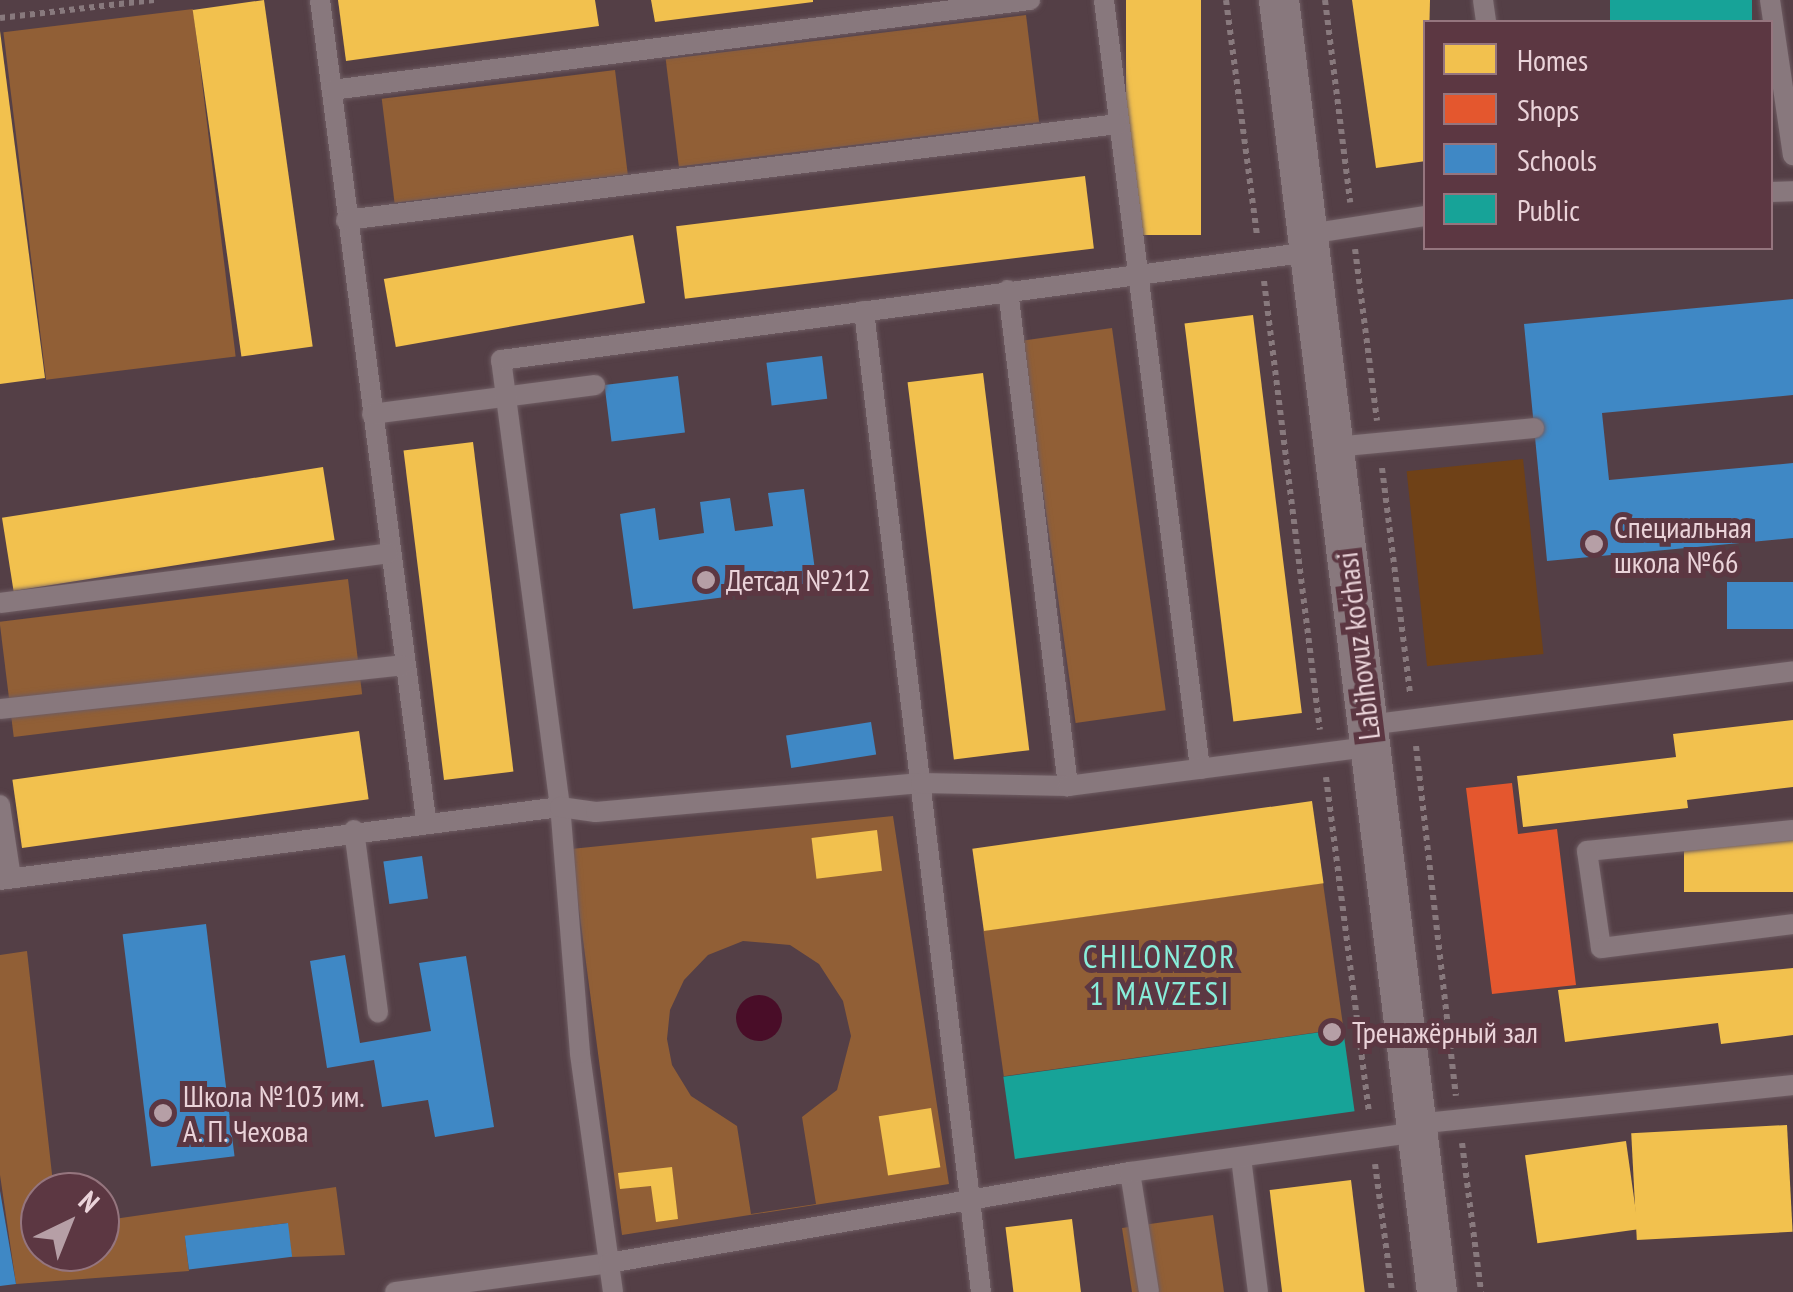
<!DOCTYPE html>
<html>
<head>
<meta charset="utf-8">
<style>
  body { margin:0 }
  #map { position:relative; width:1793px; height:1292px; overflow:hidden; background:#543f46; font-family:"PT Sans Narrow",sans-serif }
  div>[style] { position:absolute }
  [style*='--x'] { left:calc(var(--x)*1px); top:calc(var(--y)*1px); width:calc(var(--w)*1px); rotate:calc(var(--a)*1deg) }
  .green>* { inset:0; background:#6f4117; transform-origin:0 0 }
  .forest>* { inset:0; background:#915f36; transform-origin:0 0 }
  .water>* { inset:0; background:#490d28 }
  .round { border-radius:50% }
  .homes>* { inset:0; background:#f2c14e; transform-origin:0 0 }
  .shops>* { inset:0; background:#e4572e }
  .schools>* { inset:0; background:#3f88c5; transform-origin:0 0 }
  .public>* { inset:0; background:#17a398; transform-origin:0 0 }
  .path>* { height:6px; margin-top:-3px; transform-origin:0; background:repeating-linear-gradient(90deg,#88797d 0 5px,transparent 0 10px) }
  .roads { filter:drop-shadow(0 0 2px #6e5c62) drop-shadow(0 0 2px #6e5c62) }
  .lane>* { height:20px; margin:-10px; padding:0 10px; transform-origin:10px; border-radius:10px; background:#88787d }
  .street>* { height:40px; margin:-20px; padding:0 20px; transform-origin:20px; border-radius:20px; background:#88787d }
  .dots>* { width:28px; height:28px; translate:-50% -50%; box-sizing:border-box; border:5px solid #5c3742; border-radius:50% }
  span { translate:-50% -50%; white-space:nowrap; text-align:center; line-height:1.15; -webkit-text-stroke:10px #5c3742; paint-order:stroke }
  .poi-label { font-size:30px; color:#ead3d9 }
  .left { translate:0 -50%; text-align:left }
  .street-label { font-size:30px; color:#ead3d9 }
  .neighbourhood-label { font-size:32px; color:#88edda; letter-spacing:2.5px }
  .legend { position:absolute; left:1423px; top:20px; width:350px; height:230px; box-sizing:border-box; background:#5c3742; border:2px solid #95757e; margin:0; padding:12px 18px; list-style:none; font-size:30px; color:#ead3d9 }
  .legend li { display:flex; align-items:center; gap:20px; height:50px }
  .legend b { width:50px; border:2px solid #95757e }
  .north { position:absolute; left:20px; top:1172px; width:100px; height:100px; box-sizing:border-box; background:#5c3742; border:2px solid #95757e; border-radius:50%; rotate:43deg; font-size:28px; font-weight:700; line-height:40px; text-align:center; color:#ead3d9 }
  .north::after { content:''; display:block; margin:auto; width:35px; height:45px; background:#b69fa6; clip-path:polygon(50% 0,100% 100%,50% 72%,0 100%) }
</style>
</head>
<body>
<div id="map">
  <div class="green">
    <i style="left:1523px;top:459px;width:196px;height:117px;rotate:84deg"></i>
  </div>
  <div class="forest">
    <i style="left:193px;top:9px;width:350px;height:191px;rotate:83deg"></i>
    <i style="left:1026px;top:15px;width:108px;height:363px;rotate:83deg"></i>
    <i style="left:615px;top:70px;width:105px;height:235px;rotate:83deg"></i>
    <i style="left:1112px;top:328px;width:386px;height:91px;rotate:82deg"></i>
    <i style="left:348px;top:579px;width:116px;height:351px;rotate:83deg"></i>
    <i style="clip-path:polygon(evenodd,893px 816px,949px 1184px,622px 1235px,571px 849px,893px 816px,743px 941px,790px 945px,819px 964px,843px 1001px,851px 1036px,837px 1090px,802px 1117px,816px 1204px,751px 1214px,737px 1126px,691px 1096px,672px 1065px,667px 1039px,670px 1010px,684px 980px,708px 955px,743px 941px)"></i>
    <i style="left:1323px;top:883px;width:147px;height:343px;rotate:82deg"></i>
    <i style="clip-path:polygon(27px 951px,54px 1192px,40px 1192px,40px 1252px,100px 1252px,100px 1221px,336px 1187px,345px 1255px,292px 1257px,287px 1223px,185px 1237px,189px 1271px,16px 1284px,0 1175px,0 955px)"></i>
    <i style="clip-path:polygon(1213px 1215px,1224px 1292px,1132px 1292px,1122px 1228px)"></i>
  </div>
  <div class="water">
    <i class="round" style="left:736px;top:995px;width:46px;height:46px"></i>
  </div>
  <div class="homes">
    <i style="left:264px;top:0;width:350px;height:72px;rotate:82deg"></i>
    <i style="clip-path:polygon(338px 0,595px 0,599px 26px,346px 61px)"></i>
    <i style="clip-path:polygon(651px 0,813px 0,813px 2px,655px 22px)"></i>
    <i style="left:1126px;top:0;width:75px;height:235px"></i>
    <i style="clip-path:polygon(1352px 0,1430px 0,1426px 161px,1376px 168px)"></i>
    <i style="clip-path:polygon(0 31px,45px 378px,0 384px)"></i>
    <i style="left:1085px;top:176px;width:73px;height:412px;rotate:83deg"></i>
    <i style="left:633px;top:235px;width:69px;height:253px;rotate:80deg"></i>
    <i style="left:1253px;top:315px;width:401px;height:69px;rotate:83deg"></i>
    <i style="left:983px;top:373px;width:380px;height:76px;rotate:83deg"></i>
    <i style="left:473px;top:442px;width:332px;height:70px;rotate:83deg"></i>
    <i style="left:323px;top:467px;width:74px;height:325px;rotate:81deg"></i>
    <i style="clip-path:polygon(1793px 720px,1793px 787px,1687px 800px,1688px 808px,1523px 827px,1517px 776px,1676px 757px,1673px 734px)"></i>
    <i style="left:359px;top:731px;width:69px;height:350px;rotate:82deg"></i>
    <i style="left:1312px;top:801px;width:83px;height:343px;rotate:82deg"></i>
    <i style="left:877px;top:830px;width:41px;height:66px;rotate:83deg"></i>
    <i style="left:1793px;top:840px;width:52px;height:109px;rotate:90deg"></i>
    <i style="clip-path:polygon(1793px 968px,1793px 1035px,1721px 1044px,1718px 1023px,1565px 1042px,1558px 990px)"></i>
    <i style="left:931px;top:1108px;width:60px;height:53px;rotate:81deg"></i>
    <i style="left:1787px;top:1125px;width:107px;height:156px;rotate:87deg"></i>
    <i style="left:1626px;top:1141px;width:89px;height:102px;rotate:82deg"></i>
    <i style="clip-path:polygon(672px 1167px,678px 1219px,656px 1222px,651px 1186px,620px 1189px,618px 1173px)"></i>
    <i style="left:1351px;top:1180px;width:113px;height:82px;rotate:83deg"></i>
    <i style="left:1072px;top:1219px;width:74px;height:67px;rotate:83deg"></i>
  </div>
  <div class="shops">
    <i style="clip-path:polygon(1512px 783px,1518px 834px,1557px 829px,1576px 985px,1492px 994px,1466px 788px)"></i>
  </div>
  <div class="schools">
    <i style="clip-path:polygon(1793px 299px,1793px 395px,1602px 413px,1609px 480px,1793px 463px,1793px 538px,1547px 561px,1524px 324px)"></i>
    <i style="left:822px;top:356px;width:43px;height:56px;rotate:83deg"></i>
    <i style="left:678px;top:376px;width:57px;height:74px;rotate:83deg"></i>
    <i style="clip-path:polygon(804px 489px,817px 585px,633px 609px,620px 514px,655px 508px,659px 540px,704px 533px,700px 502px,730px 498px,735px 531px,773px 526px,768px 493px)"></i>
    <i style="left:1793px;top:582px;width:47px;height:66px;rotate:90deg"></i>
    <i style="left:871px;top:722px;width:33px;height:86px;rotate:81deg"></i>
    <i style="left:422px;top:856px;width:43px;height:39px;rotate:82deg"></i>
    <i style="left:206px;top:924px;width:234px;height:84px;rotate:83deg"></i>
    <i style="clip-path:polygon(345px 955px,360px 1043px,431px 1031px,419px 963px,466px 956px,494px 1127px,435px 1137px,428px 1100px,382px 1107px,374px 1060px,327px 1068px,310px 961px)"></i>
    <i style="clip-path:polygon(0 1191px,16px 1284px,0 1286px)"></i>
    <i style="left:288px;top:1223px;width:34px;height:104px;rotate:83deg"></i>
  </div>
  <div class="public">
    <i style="left:1610px;top:0;width:142px;height:22px"></i>
    <i style="left:1343px;top:1029px;width:83px;height:343px;rotate:82deg"></i>
  </div>
  <div class="path">
    <i style="--x:1226;--y:0;--w:236;--a:82.5"></i>
    <i style="--x:1325;--y:0;--w:204;--a:82.9"></i>
    <i style="--x:0;--y:18;--w:155;--a:-6.7"></i>
    <i style="--x:1355;--y:249;--w:173;--a:82.7"></i>
    <i style="--x:1264;--y:281;--w:452;--a:82.9"></i>
    <i style="--x:1382;--y:468;--w:228;--a:82.9"></i>
    <i style="--x:1416;--y:746;--w:352;--a:83.5"></i>
    <i style="--x:1326;--y:777;--w:338;--a:82.7"></i>
    <i style="--x:1462;--y:1143;--w:150;--a:82.7"></i>
    <i style="--x:1375;--y:1164;--w:129;--a:82.4"></i>
  </div>
  <div class="roads">
    <div class="lane">
      <i style="--x:320;--y:0;--w:827;--a:82.63"></i>
      <i style="--x:1104;--y:0;--w:775;--a:82.88"></i>
      <i style="--x:1483;--y:0;--w:22;--a:82"></i>
      <i style="--x:1770;--y:0;--w:157;--a:81.6"></i>
      <i style="--x:332;--y:90;--w:704;--a:-7.35"></i>
      <i style="--x:1770;--y:192;--w:23;--a:-2"></i>
      <i style="--x:346;--y:220;--w:778;--a:-7.09"></i>
      <i style="--x:1308;--y:234;--w:119;--a:-8.7"></i>
      <i style="--x:1008;--y:290;--w:500;--a:83.1"></i>
      <i style="--x:864;--y:311;--w:988;--a:83.2"></i>
      <i style="--x:372;--y:414;--w:225;--a:-7.4"></i>
      <i style="--x:1334;--y:447;--w:201;--a:-5.4"></i>
      <i style="--x:0;--y:603;--w:391;--a:-7.3"></i>
      <i style="--x:0;--y:709;--w:404;--a:-6.2"></i>
      <i style="--x:1368;--y:725;--w:428;--a:-7.2"></i>
      <i style="--x:0;--y:805;--w:74;--a:81.4"></i>
      <i style="--x:354;--y:830;--w:184;--a:82.5"></i>
      <i style="--x:1793;--y:830;--w:207;--a:174.2"></i>
      <i style="--x:1587;--y:851;--w:98;--a:81.8"></i>
      <i style="--x:1601;--y:948;--w:193;--a:-7.1"></i>
      <i style="--x:0;--y:880;--w:565;--a:-7.43"></i>
      <i style="--x:560;--y:807;--w:451;--a:-97.5"></i>
      <i style="--x:501;--y:360;--w:816;--a:-7.6"></i>
      <i style="--x:1416;--y:1124;--w:379;--a:-5.9"></i>
      <i style="--x:1241;--y:1158;--w:135;--a:82.8"></i>
      <i style="--x:1130;--y:1172;--w:121;--a:81"></i>
      <i style="--x:395;--y:1292;--w:216;--a:-7.7"></i>
      <i style="--x:609;--y:1263;--w:212;--a:-97.9"></i>
      <i style="--x:580;--y:1053;--w:247;--a:-94.6"></i>
      <i style="--x:560;--y:807;--w:36;--a:8"></i>
      <i style="--x:596;--y:812;--w:326;--a:-5.1"></i>
      <i style="--x:921;--y:783;--w:147;--a:1.2"></i>
      <i style="--x:1068;--y:786;--w:305;--a:-7.4"></i>
      <i style="--x:613;--y:1292;--w:29;--a:-98"></i>
      <i style="--x:609;--y:1263;--w:529;--a:-9.91"></i>
      <i style="--x:1130;--y:1172;--w:290;--a:-7.9"></i>
    </div>
    <div class="street">
      <i style="--x:1279;--y:0;--w:1302;--a:83.03"></i>
    </div>
  </div>
  <div class="dots">
    <i style="left:1594px;top:544px;background:#b69fa6"></i>
    <i style="left:706px;top:580px;background:#b69fa6"></i>
    <i style="left:1332px;top:1032px;background:#b69fa6"></i>
    <i style="left:163px;top:1113px;background:#b69fa6"></i>
  </div>
  <div class="poi-label">
    <span class="left" style="left:1614px;top:544px">Специальная<br>школа №66</span>
    <span class="left" style="left:726px;top:580px">Детсад №212</span>
    <span class="left" style="left:1352px;top:1032px">Тренажёрный зал</span>
    <span class="left" style="left:183px;top:1113px">Школа №103 им.<br>А. П. Чехова</span>
  </div>
  <div class="street-label">
    <span style="left:1358px;top:646px;rotate:-97deg">Labihovuz ko'chasi</span>
  </div>
  <div class="neighbourhood-label">
    <span style="left:1160px;top:975px">CHILONZOR<br>1 MAVZESI</span>
  </div>
  <ul class="legend">
  <li><b style="height:28px;background:#f2c14e"></b>Homes</li>
  <li><b style="height:28px;background:#e4572e"></b>Shops</li>
  <li><b style="height:28px;background:#3f88c5"></b>Schools</li>
  <li><b style="height:28px;background:#17a398"></b>Public</li>
  </ul>
  <div class="north">N</div>
</div>
</body>
</html>
